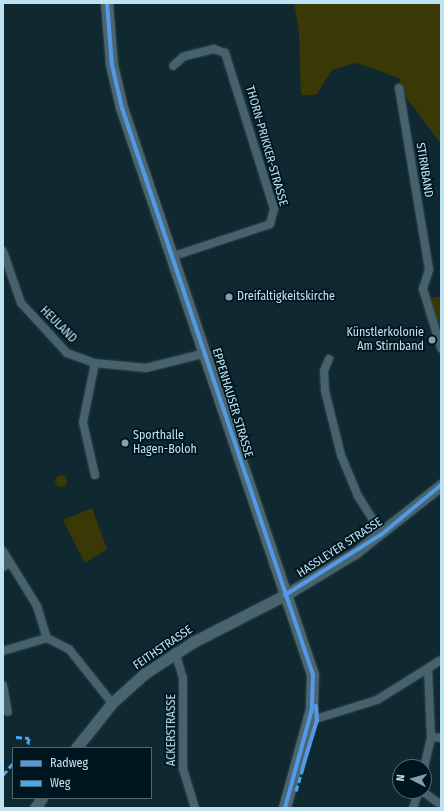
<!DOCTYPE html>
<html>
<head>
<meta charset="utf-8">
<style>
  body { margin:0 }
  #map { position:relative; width:444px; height:811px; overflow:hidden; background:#102830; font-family:"Fira Sans Condensed",sans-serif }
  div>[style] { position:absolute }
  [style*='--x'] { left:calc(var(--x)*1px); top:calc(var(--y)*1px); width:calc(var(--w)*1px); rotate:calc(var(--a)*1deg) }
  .green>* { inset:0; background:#3a3906 }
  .round { border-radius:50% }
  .roads { filter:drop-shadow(0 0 1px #30444b) drop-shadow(0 0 1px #30444b) }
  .street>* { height:8px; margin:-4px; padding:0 4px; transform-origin:4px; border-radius:4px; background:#46626c }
  .secondary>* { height:11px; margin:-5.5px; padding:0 5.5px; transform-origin:5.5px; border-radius:5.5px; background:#48646f }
  .primary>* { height:12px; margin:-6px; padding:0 6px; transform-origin:6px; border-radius:6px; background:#4a6771 }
  .quiet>* { height:3px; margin-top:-1.5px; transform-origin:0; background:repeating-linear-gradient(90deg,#3fa9f5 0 6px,transparent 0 9px) }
  .cycleway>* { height:4px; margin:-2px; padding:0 2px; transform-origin:2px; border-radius:2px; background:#5399e6 }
  .dots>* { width:11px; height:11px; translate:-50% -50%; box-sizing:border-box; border:2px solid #00161f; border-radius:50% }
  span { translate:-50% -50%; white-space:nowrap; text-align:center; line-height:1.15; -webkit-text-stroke:3.5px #00161f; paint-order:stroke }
  .street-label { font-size:12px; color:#bde2f1 }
  .poi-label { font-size:12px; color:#bde2f1 }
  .left { translate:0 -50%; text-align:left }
  .right { translate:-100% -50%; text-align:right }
  .frame { position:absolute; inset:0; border:4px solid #bde2f1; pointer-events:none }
  .legend { position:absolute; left:12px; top:747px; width:140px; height:52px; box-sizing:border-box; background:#00161f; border:1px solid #4c6873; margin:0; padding:5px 7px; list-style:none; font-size:12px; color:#bde2f1 }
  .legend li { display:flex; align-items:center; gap:8px; height:20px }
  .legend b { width:20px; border:1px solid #4c6873 }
  .north { position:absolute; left:392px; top:759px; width:40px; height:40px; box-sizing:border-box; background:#00161f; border:1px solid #4c6873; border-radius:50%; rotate:276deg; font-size:11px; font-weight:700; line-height:16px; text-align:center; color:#bde2f1 }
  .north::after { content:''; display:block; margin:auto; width:14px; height:18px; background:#80a1ad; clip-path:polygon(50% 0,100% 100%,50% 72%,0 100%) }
</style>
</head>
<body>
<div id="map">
  <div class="green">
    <i style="clip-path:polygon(294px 3px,441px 3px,441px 144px,399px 88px,400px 79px,370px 67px,355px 63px,332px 70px,316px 95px,301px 95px,299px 33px)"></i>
    <i style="clip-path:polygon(441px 297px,441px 348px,426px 298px)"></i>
    <i class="round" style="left:55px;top:475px;width:12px;height:12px"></i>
    <i style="clip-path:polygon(92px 508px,107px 549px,85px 563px,63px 520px)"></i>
  </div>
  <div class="roads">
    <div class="street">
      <i style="--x:399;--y:88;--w:184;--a:80.6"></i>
      <i style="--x:429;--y:270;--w:20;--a:108"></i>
      <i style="--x:423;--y:289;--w:62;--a:73"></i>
      <i style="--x:3;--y:251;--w:55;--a:70.9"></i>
      <i style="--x:21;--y:303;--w:68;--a:47.4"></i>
      <i style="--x:67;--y:353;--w:30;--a:20"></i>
      <i style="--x:95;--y:363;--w:51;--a:5.6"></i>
      <i style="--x:146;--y:368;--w:62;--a:-14"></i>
      <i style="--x:171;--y:257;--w:104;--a:-18.4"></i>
      <i style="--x:270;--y:224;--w:16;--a:-75"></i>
      <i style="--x:274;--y:209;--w:164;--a:-107.4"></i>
      <i style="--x:225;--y:53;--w:12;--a:-160"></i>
      <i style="--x:214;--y:49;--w:32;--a:166"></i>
      <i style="--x:183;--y:57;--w:13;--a:138"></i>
      <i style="--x:329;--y:359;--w:13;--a:113"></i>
      <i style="--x:324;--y:371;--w:20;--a:87"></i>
      <i style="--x:325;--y:391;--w:66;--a:76"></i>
      <i style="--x:341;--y:455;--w:44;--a:67.5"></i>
      <i style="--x:358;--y:496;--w:45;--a:57.7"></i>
      <i style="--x:95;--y:475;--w:54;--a:-102.8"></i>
      <i style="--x:83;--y:422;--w:60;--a:-78.5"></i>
      <i style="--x:3;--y:551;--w:65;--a:58.3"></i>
      <i style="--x:37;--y:606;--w:34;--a:73"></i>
      <i style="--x:47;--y:638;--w:25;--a:27"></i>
      <i style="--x:69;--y:649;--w:69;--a:51.5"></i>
      <i style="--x:3;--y:567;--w:8;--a:-30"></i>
      <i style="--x:3;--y:651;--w:46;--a:-16.5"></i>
      <i style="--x:175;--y:652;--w:27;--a:73"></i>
      <i style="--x:183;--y:678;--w:91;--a:90"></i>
      <i style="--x:183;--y:769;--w:41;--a:72.9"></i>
      <i style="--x:3;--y:685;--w:27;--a:80"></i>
      <i style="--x:309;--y:721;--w:71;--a:-17.2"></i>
      <i style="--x:377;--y:700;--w:75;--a:-32"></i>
      <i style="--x:431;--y:737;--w:10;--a:6"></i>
      <i style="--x:424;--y:768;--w:32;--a:-77"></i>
      <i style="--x:431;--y:737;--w:68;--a:-92.5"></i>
      <i style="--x:422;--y:791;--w:24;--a:36"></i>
      <i style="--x:413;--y:808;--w:18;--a:-71"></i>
    </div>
    <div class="secondary">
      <i style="--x:76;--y:748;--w:58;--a:-51.3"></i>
      <i style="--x:112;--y:703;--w:43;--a:-42.2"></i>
      <i style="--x:144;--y:674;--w:59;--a:-33.1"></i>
      <i style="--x:193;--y:642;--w:103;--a:-27.1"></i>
      <i style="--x:285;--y:595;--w:82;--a:-31"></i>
      <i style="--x:355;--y:553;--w:110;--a:-38.3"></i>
      <i style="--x:35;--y:808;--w:12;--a:-55"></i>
    </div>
    <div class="primary">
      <i style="--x:107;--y:3;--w:62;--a:85.4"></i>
      <i style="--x:112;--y:65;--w:44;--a:76.9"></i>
      <i style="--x:122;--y:108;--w:598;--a:71.38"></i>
      <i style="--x:313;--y:675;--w:34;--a:92"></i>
      <i style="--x:312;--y:709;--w:103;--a:105.3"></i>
    </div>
  </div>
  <div class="quiet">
    <i style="--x:16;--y:737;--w:13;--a:4"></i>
    <i style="--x:29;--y:738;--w:10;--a:101"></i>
    <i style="--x:3;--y:775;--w:16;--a:-50"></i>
    <i style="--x:296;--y:791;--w:24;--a:-73"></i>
  </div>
  <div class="cycleway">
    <i style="--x:107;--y:3;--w:62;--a:85.4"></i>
    <i style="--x:112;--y:65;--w:44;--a:76.9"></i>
    <i style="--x:122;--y:108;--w:598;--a:71.38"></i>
    <i style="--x:313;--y:675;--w:34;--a:92"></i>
    <i style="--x:312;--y:709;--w:103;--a:105.3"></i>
    <i style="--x:285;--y:595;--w:115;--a:-32.2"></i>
    <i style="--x:382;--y:534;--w:77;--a:-39.7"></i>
    <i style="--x:302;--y:770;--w:52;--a:-73.3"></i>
    <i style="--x:317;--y:720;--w:14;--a:-94"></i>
  </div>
  <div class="dots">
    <i style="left:229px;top:297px;background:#80a1ad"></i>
    <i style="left:432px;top:340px;background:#80a1ad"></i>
    <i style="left:125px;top:443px;background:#80a1ad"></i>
  </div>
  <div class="street-label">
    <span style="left:266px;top:146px;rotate:74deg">THORN-PRIKKER-STRASSE</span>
    <span style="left:424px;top:170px;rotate:81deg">STIRNBAND</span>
    <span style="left:58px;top:325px;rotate:45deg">HEULAND</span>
    <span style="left:232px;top:403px;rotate:73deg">EPPENHAUSER STRASSE</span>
    <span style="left:340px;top:548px;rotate:-33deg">HASSLEYER STRASSE</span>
    <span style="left:163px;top:648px;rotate:-34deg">FEITHSTRASSE</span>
    <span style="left:172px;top:730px;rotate:-90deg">ACKERSTRASSE</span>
  </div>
  <div class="poi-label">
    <span class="left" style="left:237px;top:297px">Dreifaltigkeitskirche</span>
    <span class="right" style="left:424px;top:340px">Künstlerkolonie<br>Am Stirnband</span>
    <span class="left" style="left:133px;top:443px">Sporthalle<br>Hagen-Boloh</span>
  </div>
  <div class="frame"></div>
  <ul class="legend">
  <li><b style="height:5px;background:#5399e6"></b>Radweg</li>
  <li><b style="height:5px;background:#3fa9f5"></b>Weg</li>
  </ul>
  <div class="north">N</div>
</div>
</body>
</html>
